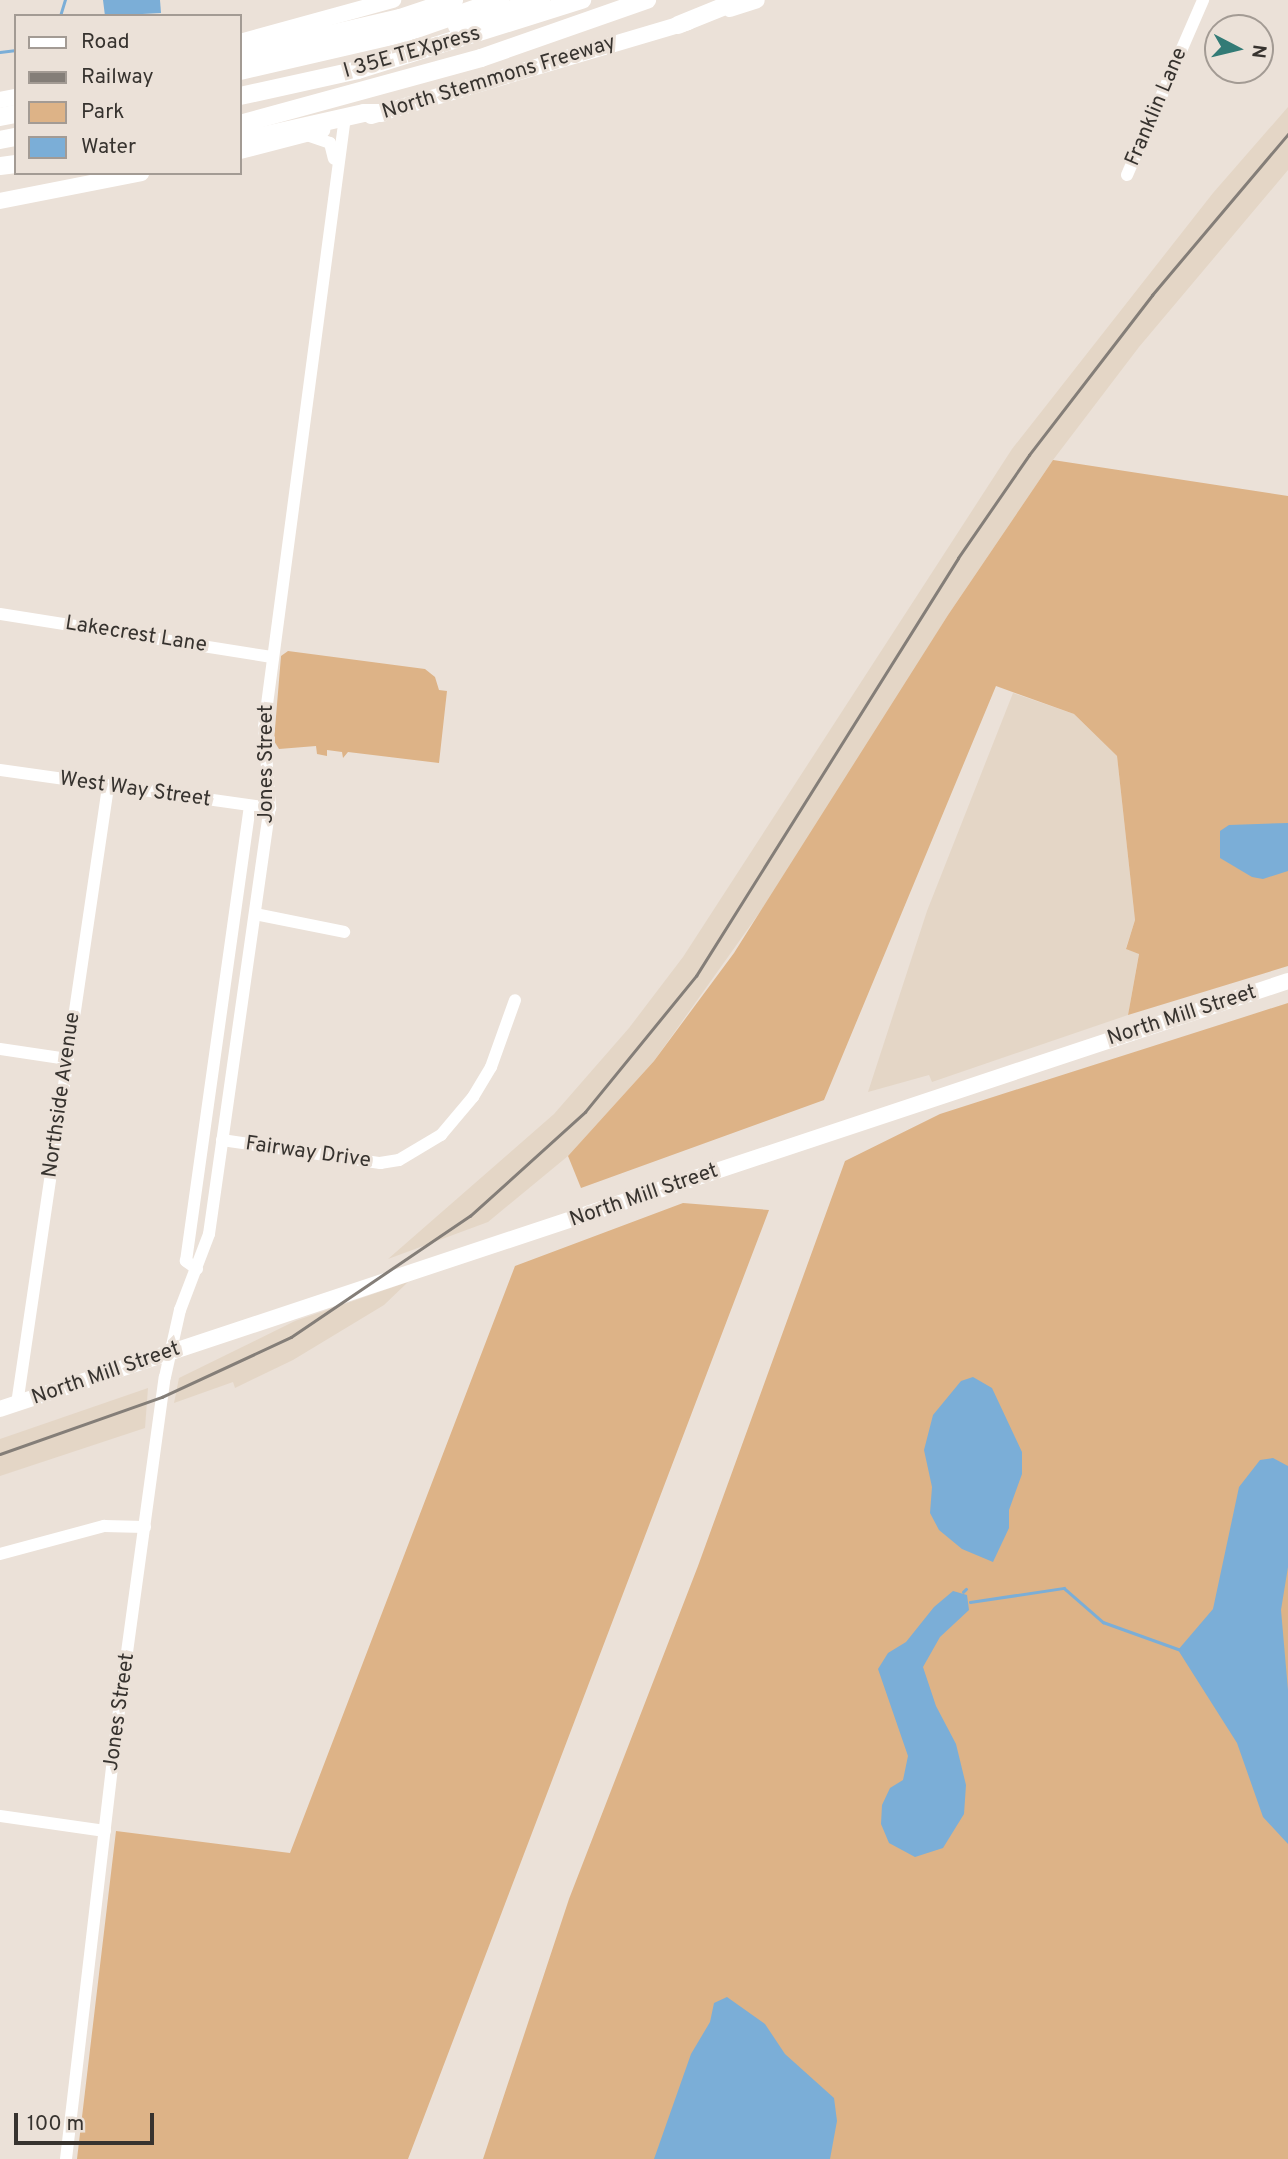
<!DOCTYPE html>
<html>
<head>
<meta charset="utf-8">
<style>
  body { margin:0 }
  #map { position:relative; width:1288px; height:2159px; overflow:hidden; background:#ebe1d8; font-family:Overpass,sans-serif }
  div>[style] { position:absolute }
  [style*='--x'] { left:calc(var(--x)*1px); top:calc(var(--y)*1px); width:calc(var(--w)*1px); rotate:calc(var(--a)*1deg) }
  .built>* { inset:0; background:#e4d6c6 }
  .green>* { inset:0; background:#ddb387 }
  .water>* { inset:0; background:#7baed7 }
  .stream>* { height:2.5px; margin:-1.25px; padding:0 1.25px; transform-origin:1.25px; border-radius:1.25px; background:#7baed7 }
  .minor>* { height:12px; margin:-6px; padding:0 6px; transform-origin:6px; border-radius:6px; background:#fff }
  .major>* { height:16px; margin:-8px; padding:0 8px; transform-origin:8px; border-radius:8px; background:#fff }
  .highway>* { height:18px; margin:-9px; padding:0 9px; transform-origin:9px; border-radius:9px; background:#fff }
  .rail>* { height:2.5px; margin:-1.25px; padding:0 1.25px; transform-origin:1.25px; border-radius:1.25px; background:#847e78 }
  span { translate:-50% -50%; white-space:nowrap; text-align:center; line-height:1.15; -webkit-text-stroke:6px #ebe1d8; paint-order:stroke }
  .street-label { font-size:21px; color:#37332f }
  .legend { position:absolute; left:14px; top:14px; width:228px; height:161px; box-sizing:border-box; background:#ebe1d8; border:2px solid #a39b94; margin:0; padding:9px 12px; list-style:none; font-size:21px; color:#37332f }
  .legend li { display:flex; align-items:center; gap:14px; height:35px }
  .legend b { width:35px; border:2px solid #a39b94 }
  .north { position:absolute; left:1204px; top:14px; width:70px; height:70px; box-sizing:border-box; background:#ebe1d8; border:2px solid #a39b94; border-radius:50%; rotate:97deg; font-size:19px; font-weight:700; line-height:28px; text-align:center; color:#37332f }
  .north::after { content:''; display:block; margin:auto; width:24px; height:32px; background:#337b76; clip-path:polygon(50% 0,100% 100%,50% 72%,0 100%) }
  .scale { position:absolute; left:14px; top:2113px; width:140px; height:32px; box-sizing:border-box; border:4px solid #37332f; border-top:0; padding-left:9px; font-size:21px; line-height:24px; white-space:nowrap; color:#37332f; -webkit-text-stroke:5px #ebe1d8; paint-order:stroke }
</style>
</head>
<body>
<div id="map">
  <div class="built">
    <i style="clip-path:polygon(1288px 107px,1288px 170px,1139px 347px,1053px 460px,948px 615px,794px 864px,654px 1061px,568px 1156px,488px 1222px,388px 1259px,554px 1114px,629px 1028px,683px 957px,1012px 449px,1213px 193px)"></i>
    <i style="clip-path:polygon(1013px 693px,1074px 714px,1117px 756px,1135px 920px,1126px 948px,1139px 953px,1128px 1015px,932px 1082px,929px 1075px,868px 1092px,927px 911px)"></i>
    <i style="clip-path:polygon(408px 1282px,384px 1305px,293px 1360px,235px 1388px,233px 1382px,174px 1403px,179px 1378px,295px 1321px)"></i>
    <i style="clip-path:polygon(148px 1388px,145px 1428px,0 1476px,0 1439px)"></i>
  </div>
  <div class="green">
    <i style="clip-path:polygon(1053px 460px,1288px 496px,1288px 966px,1128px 1015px,1139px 954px,1126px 949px,1135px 920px,1117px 756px,1074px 714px,996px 686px,824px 1100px,581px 1188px,568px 1156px,654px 1061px,734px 953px,948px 615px)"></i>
    <i style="clip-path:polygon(288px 651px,425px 669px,435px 677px,439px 690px,447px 691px,439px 763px,348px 752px,343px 758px,342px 752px,327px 750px,327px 756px,317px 754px,316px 746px,279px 749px,274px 741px,281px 656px)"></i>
    <i style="clip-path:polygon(1288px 1003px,1288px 2159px,483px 2159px,569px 1899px,698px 1566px,845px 1161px,940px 1114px)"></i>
    <i style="clip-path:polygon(683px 1203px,769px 1210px,408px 2159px,77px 2159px,116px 1831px,290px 1853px,515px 1266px)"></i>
  </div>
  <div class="water">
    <i style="clip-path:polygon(103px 0,160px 0,161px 13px,105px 16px)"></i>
    <i style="clip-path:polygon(1288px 823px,1288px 871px,1263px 879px,1252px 877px,1220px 858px,1220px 831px,1229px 825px)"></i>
    <i style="clip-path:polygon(973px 1377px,992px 1388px,1022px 1452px,1022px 1474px,1009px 1510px,1009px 1528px,993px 1562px,962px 1549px,939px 1530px,930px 1513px,932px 1487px,924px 1450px,933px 1415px,961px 1381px)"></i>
    <i style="clip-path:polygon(1273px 1458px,1288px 1466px,1288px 1567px,1281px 1610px,1288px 1690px,1288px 1844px,1263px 1817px,1237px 1743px,1178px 1650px,1213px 1609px,1239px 1487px,1260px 1460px)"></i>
    <i style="clip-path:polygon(953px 1591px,967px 1595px,969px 1610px,940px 1637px,923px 1667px,936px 1706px,956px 1744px,966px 1785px,964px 1814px,943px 1848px,915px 1857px,889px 1843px,881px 1824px,882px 1805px,890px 1788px,903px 1780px,908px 1756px,878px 1669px,888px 1653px,906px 1642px,934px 1607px)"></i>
    <i style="clip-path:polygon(727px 1997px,765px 2024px,785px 2054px,834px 2098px,837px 2121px,830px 2159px,654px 2159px,691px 2054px,710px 2022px,714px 2003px)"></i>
  </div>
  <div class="stream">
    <i style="--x:60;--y:16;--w:17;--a:-73"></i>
    <i style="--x:0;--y:52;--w:16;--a:-7"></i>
    <i style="--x:963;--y:1592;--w:4;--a:-45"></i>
    <i style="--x:970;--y:1602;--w:95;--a:-8.5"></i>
    <i style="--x:1064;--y:1588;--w:52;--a:41.1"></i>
    <i style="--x:1103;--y:1622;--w:80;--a:19.8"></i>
  </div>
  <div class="minor">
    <i style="--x:307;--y:135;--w:24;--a:19"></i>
    <i style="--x:330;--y:143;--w:16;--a:76"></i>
    <i style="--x:1127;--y:175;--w:191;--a:-66.5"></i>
    <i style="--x:0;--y:614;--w:275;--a:9"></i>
    <i style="--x:0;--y:770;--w:273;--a:8"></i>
    <i style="--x:255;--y:914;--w:91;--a:11.4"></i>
    <i style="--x:0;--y:1049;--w:68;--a:8.5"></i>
    <i style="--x:222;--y:1140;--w:160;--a:8.3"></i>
    <i style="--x:380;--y:1163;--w:19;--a:-9"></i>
    <i style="--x:399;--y:1160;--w:49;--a:-30.8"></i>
    <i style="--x:441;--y:1135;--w:50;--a:-49.9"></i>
    <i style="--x:473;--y:1097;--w:35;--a:-59"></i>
    <i style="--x:491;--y:1067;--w:71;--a:-70.3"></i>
    <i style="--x:197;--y:1269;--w:14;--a:-144"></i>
    <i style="--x:186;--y:1261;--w:459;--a:-82"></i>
    <i style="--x:17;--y:1404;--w:624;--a:-81.61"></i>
    <i style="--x:0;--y:1554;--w:108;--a:-15.1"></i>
    <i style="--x:104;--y:1526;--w:41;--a:1.4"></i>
    <i style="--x:0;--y:1816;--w:106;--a:8.1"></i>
    <i style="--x:66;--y:2159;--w:444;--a:-83.3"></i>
    <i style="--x:118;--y:1718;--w:344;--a:-82.2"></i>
    <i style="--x:165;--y:1377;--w:69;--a:-77.4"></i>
    <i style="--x:180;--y:1310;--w:81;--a:-69.1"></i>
    <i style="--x:209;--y:1234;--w:430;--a:-81.9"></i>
    <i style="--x:270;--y:808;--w:81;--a:-94.2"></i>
    <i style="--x:264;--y:727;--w:608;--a:-82.44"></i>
  </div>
  <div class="major">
    <i style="--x:730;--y:9;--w:28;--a:-18"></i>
    <i style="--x:240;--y:42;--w:159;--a:-15.4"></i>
    <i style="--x:0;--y:100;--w:16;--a:-11"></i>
    <i style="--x:371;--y:116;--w:331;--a:-16.5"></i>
    <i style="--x:240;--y:151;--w:85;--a:-14.4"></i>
    <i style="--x:0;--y:201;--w:144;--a:-11.2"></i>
    <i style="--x:0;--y:1409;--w:1357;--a:-18.38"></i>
  </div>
  <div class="highway">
    <i style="--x:678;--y:25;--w:67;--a:-22"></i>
    <i style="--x:457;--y:26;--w:88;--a:-17.2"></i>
    <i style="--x:240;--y:55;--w:164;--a:-13"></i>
    <i style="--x:400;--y:18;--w:57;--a:-18.4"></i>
    <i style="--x:240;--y:71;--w:169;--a:-13"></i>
    <i style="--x:405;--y:33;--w:101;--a:-19.2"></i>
    <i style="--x:240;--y:96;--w:121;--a:-12.4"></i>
    <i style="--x:358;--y:70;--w:235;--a:-17.4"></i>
    <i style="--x:0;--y:117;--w:16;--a:-11"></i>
    <i style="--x:240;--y:124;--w:250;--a:-15.3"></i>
    <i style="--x:481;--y:58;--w:176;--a:-19.3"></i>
    <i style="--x:0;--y:140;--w:16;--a:-11"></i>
    <i style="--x:240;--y:141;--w:127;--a:-12.7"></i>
    <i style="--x:364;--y:113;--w:18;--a:0"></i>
    <i style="--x:0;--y:166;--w:16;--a:-7"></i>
  </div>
  <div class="rail">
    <i style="--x:0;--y:1454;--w:172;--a:-19.4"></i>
    <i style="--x:162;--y:1397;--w:142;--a:-24.9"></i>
    <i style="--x:291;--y:1337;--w:216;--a:-34.1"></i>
    <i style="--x:470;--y:1216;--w:155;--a:-42.1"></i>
    <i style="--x:585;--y:1112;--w:176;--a:-50.8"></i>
    <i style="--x:696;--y:976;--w:493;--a:-57.9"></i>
    <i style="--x:958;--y:558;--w:125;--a:-55.4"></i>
    <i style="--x:1029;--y:455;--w:202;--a:-52.4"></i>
    <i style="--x:1152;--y:295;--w:211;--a:-49.8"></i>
  </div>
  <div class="street-label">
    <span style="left:412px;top:53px;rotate:-16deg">I 35E TEXpress</span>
    <span style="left:499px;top:78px;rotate:-17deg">North Stemmons Freeway</span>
    <span style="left:1157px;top:107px;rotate:-67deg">Franklin Lane</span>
    <span style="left:136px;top:635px;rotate:9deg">Lakecrest Lane</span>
    <span style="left:267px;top:764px;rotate:-90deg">Jones Street</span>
    <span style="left:135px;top:790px;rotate:8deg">West Way Street</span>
    <span style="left:1182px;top:1016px;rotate:-18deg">North Mill Street</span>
    <span style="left:62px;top:1095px;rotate:-82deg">Northside Avenue</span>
    <span style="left:308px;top:1153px;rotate:8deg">Fairway Drive</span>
    <span style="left:644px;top:1196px;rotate:-19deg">North Mill Street</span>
    <span style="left:106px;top:1374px;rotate:-19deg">North Mill Street</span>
    <span style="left:120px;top:1712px;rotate:-82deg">Jones Street</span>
  </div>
  <ul class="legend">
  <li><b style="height:9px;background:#fff"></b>Road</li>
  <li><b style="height:9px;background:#847e78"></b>Railway</li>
  <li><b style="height:19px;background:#ddb387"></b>Park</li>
  <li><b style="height:19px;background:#7baed7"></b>Water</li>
  </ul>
  <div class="north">N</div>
  <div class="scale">100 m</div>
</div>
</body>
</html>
